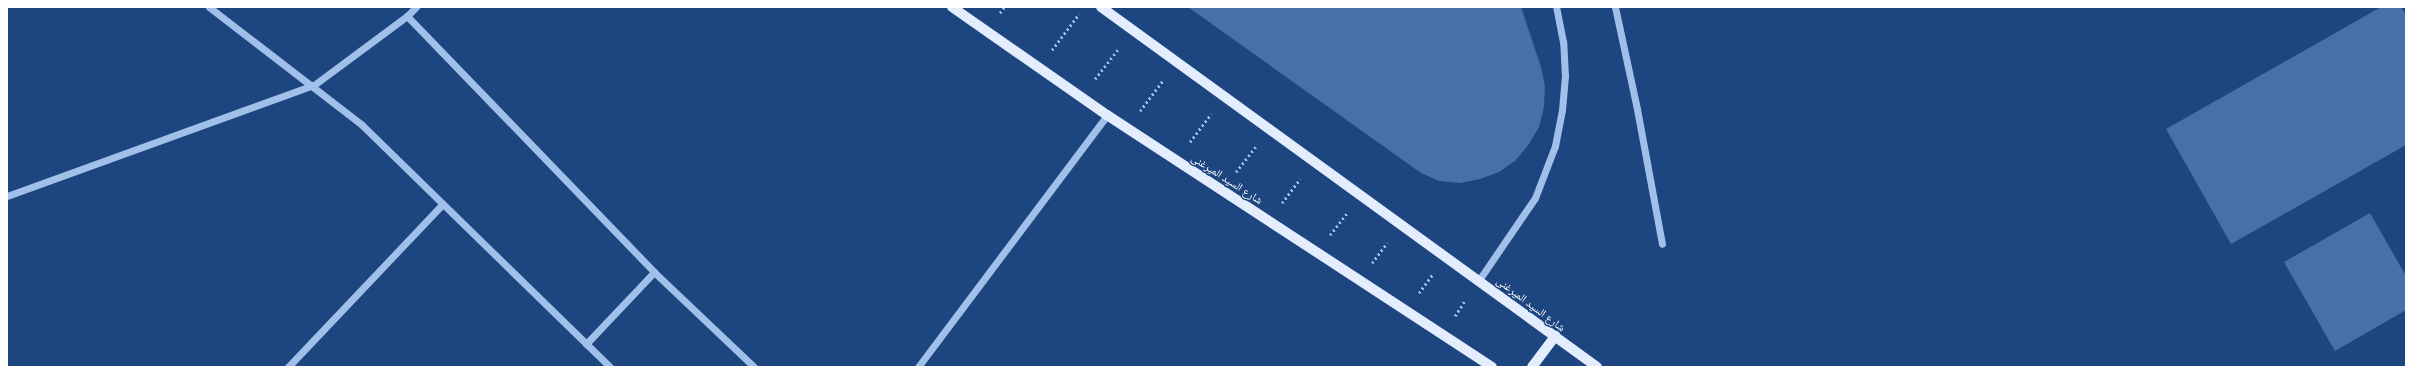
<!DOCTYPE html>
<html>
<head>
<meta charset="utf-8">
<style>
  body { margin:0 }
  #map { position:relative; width:2413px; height:374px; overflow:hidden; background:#1d4680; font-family:Poppins,"Noto Naskh Arabic",sans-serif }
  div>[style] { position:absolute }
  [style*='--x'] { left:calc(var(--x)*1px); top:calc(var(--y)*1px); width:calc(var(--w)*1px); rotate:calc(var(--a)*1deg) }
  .building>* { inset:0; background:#4570aa }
  .path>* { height:2.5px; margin-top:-1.25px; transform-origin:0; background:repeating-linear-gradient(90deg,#a1c0e9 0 2px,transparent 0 5px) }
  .minor>* { height:7px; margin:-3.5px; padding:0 3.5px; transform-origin:3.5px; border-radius:3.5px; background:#a1c0e9 }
  .major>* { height:10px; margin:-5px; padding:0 5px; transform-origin:5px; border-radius:5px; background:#e4edfe }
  span { translate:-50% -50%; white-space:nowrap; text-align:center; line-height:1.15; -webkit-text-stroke:3px #1d4680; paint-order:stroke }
  .street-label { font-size:11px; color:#fff }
  .frame { position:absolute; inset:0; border:8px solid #fff; pointer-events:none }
</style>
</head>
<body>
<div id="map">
  <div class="building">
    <i style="clip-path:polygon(1188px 7px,1521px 7px,1541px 67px,1545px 86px,1544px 107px,1539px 127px,1529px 144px,1516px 160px,1499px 172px,1480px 179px,1460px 183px,1439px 181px,1421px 173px)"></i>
    <i style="clip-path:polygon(2381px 7px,2401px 7px,2406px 15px,2406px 145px,2231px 244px,2166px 129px)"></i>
    <i style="clip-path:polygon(2370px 213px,2406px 276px,2406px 310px,2335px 351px,2284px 262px)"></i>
  </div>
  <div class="path">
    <i style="--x:1000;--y:13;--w:7;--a:-56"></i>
    <i style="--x:1052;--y:50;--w:45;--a:-53.1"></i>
    <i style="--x:1095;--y:79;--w:39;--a:-52"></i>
    <i style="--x:1140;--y:111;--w:39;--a:-53"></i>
    <i style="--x:1190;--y:142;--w:35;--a:-53"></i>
    <i style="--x:1236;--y:172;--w:33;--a:-52"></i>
    <i style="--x:1282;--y:203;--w:30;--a:-53"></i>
    <i style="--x:1330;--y:235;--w:28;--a:-52"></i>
    <i style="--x:1372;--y:263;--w:25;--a:-53"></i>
    <i style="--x:1419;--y:293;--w:24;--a:-54"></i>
    <i style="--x:1455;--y:316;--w:19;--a:-58"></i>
  </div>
  <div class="minor">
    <i style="--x:209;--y:7;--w:193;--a:37.6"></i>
    <i style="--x:362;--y:125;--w:347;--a:44.3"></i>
    <i style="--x:1615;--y:7;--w:104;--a:77.8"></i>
    <i style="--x:1637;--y:109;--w:137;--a:79.5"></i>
    <i style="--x:407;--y:16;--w:356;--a:46"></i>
    <i style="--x:654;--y:272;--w:138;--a:43.5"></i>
    <i style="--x:7;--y:196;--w:326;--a:-19.9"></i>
    <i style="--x:314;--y:85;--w:116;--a:-36.6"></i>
    <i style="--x:407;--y:16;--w:13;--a:-45"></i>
    <i style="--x:1479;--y:280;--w:99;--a:-55.7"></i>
    <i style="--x:1535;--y:198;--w:56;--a:-69"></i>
    <i style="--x:1555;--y:146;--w:37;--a:-79"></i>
    <i style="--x:1562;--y:110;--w:34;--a:-85"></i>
    <i style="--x:1565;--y:76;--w:34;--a:-93"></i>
    <i style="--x:1563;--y:42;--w:36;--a:-101"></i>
    <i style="--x:586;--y:344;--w:99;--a:-46.6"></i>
    <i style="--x:288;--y:367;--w:224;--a:-46.5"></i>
    <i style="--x:918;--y:367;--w:315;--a:-53.1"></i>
  </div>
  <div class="major">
    <i style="--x:952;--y:7;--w:189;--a:34.9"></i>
    <i style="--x:1107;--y:115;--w:460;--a:33.2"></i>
    <i style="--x:1101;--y:7;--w:613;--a:35.97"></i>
    <i style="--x:1532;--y:367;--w:39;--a:-53"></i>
  </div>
  <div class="street-label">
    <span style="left:1227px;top:179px;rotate:33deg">شارع السيد الميرغنى</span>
    <span style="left:1531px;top:304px;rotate:37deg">شارع السيد الميرغنى</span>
  </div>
  <div class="frame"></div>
</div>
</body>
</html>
